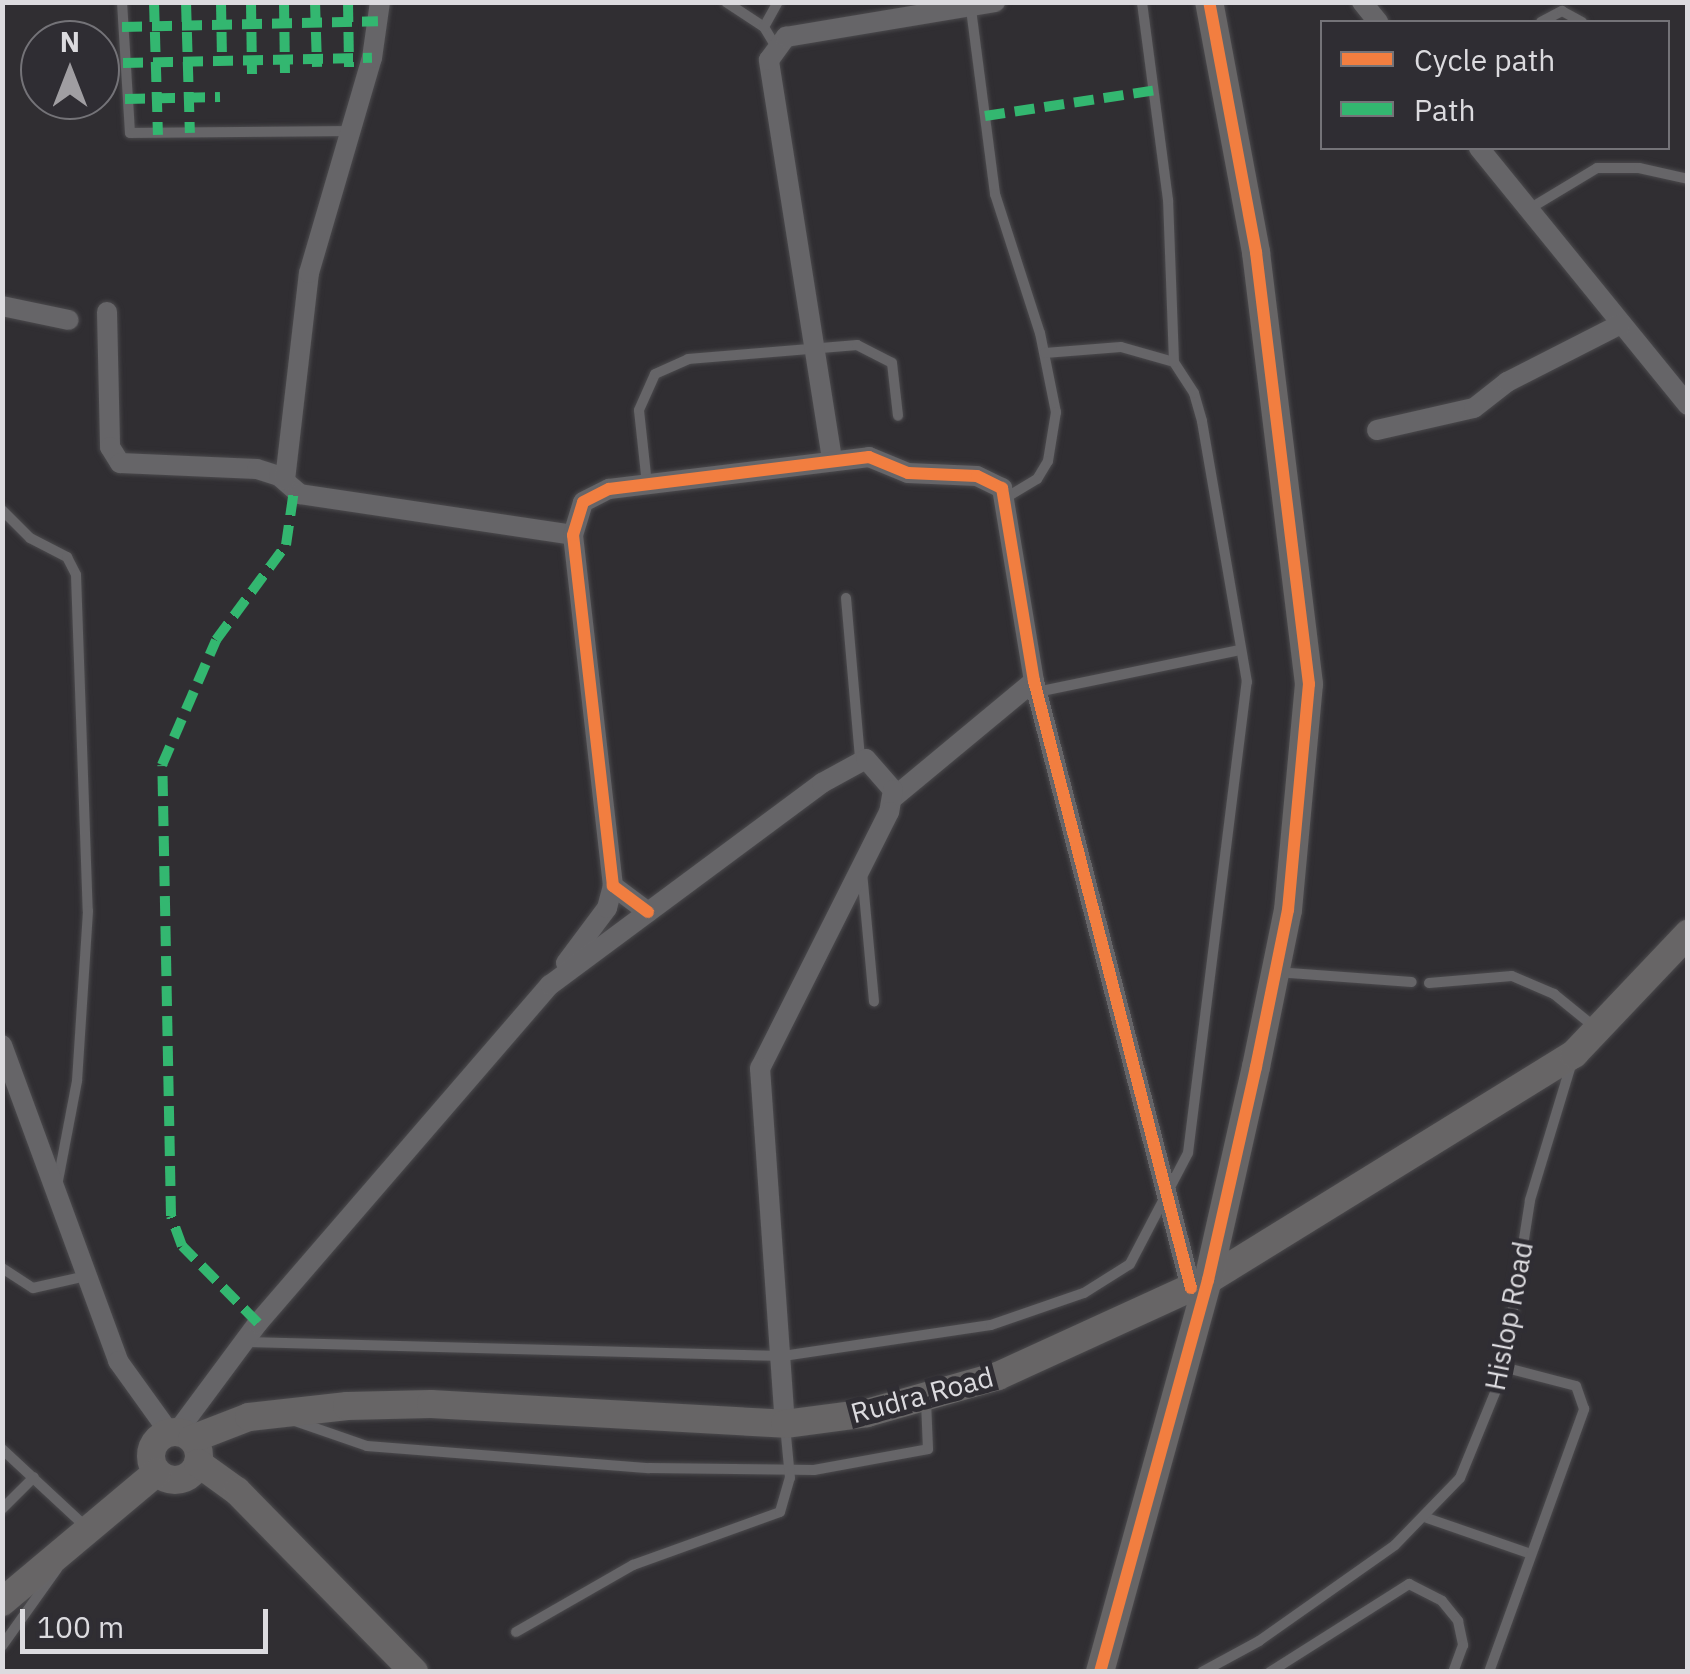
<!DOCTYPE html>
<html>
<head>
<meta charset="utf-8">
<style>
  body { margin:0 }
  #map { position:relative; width:1690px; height:1674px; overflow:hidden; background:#302e32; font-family:"IBM Plex Sans",sans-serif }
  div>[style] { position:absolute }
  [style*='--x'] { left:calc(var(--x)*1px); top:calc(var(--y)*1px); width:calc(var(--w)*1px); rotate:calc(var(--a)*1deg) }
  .roads { filter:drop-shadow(0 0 2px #4b4a4d) drop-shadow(0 0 2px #4b4a4d) }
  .lane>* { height:10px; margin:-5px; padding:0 5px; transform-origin:5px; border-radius:5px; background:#666568 }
  .street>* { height:20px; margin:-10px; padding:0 10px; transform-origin:10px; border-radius:10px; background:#666568 }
  .secondary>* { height:28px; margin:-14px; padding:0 14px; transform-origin:14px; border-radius:14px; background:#676566 }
  .secondary>.ring { margin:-14px; padding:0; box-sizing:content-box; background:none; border:28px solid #676566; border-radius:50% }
  .quiet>* { height:10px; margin-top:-5px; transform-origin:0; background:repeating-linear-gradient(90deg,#33b770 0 20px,transparent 0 30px) }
  .cycleway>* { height:12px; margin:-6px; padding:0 6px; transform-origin:6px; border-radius:6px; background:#f27e40 }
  span { translate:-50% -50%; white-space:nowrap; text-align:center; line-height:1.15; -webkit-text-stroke:10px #2f2d33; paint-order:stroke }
  .street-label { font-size:28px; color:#dcdbdf }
  .frame { position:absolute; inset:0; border:5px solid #dcdbdf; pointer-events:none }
  .legend { position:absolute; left:1320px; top:20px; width:350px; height:130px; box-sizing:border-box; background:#2f2d33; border:2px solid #747378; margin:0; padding:12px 18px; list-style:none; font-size:30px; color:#dcdbdf }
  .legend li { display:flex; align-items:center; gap:20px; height:50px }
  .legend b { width:50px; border:2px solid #747378 }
  .north { position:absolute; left:20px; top:20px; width:100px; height:100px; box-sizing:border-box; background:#2f2d33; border:2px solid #747378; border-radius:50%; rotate:0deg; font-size:28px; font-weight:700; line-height:40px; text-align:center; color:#dcdbdf }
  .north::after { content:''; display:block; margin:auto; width:35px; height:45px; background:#a09ea2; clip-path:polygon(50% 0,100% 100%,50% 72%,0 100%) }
  .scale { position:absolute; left:20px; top:1609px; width:248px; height:45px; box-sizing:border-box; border:5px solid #dcdbdf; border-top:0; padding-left:12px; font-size:30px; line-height:35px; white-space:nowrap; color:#dcdbdf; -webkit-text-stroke:8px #2f2d33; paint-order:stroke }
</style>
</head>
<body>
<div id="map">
  <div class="roads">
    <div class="lane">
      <i style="--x:122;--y:2;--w:131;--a:86.5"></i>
      <i style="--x:130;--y:133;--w:219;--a:-0.5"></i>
      <i style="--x:726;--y:2;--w:45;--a:33.3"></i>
      <i style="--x:764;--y:27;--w:21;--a:59"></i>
      <i style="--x:971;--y:9;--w:187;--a:82.6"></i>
      <i style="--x:995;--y:194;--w:146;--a:72.1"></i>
      <i style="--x:1040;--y:333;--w:81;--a:78.6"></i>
      <i style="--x:1056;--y:412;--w:50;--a:99.3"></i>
      <i style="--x:1048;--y:461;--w:21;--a:121"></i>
      <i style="--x:1037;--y:479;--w:35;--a:149"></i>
      <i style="--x:1541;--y:22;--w:24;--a:-28"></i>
      <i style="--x:1562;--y:11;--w:23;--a:29"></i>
      <i style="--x:764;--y:27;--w:29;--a:-61"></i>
      <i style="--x:1529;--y:209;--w:79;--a:-31.1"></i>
      <i style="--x:1597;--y:168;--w:42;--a:0"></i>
      <i style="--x:1639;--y:168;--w:50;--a:12.7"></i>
      <i style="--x:1045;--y:353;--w:76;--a:-4.5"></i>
      <i style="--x:1121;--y:347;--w:55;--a:15.8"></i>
      <i style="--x:647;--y:484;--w:74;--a:-96.2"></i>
      <i style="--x:639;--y:410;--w:39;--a:-66"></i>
      <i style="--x:655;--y:374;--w:36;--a:-24"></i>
      <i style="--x:688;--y:359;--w:170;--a:-4.7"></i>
      <i style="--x:857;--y:345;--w:39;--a:27"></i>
      <i style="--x:892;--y:363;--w:53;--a:83.5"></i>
      <i style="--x:2;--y:510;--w:40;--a:45"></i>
      <i style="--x:30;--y:538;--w:42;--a:27.2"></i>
      <i style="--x:67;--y:557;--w:20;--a:63"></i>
      <i style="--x:76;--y:575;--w:336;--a:88"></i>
      <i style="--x:88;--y:911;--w:170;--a:93.7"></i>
      <i style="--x:77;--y:1081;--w:107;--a:100.8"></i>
      <i style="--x:846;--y:598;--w:162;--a:85"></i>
      <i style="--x:1037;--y:692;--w:207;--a:-11.7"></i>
      <i style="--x:862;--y:872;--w:130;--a:84.7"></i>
      <i style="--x:1276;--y:972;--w:136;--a:4.2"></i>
      <i style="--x:1429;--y:983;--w:83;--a:-4.8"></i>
      <i style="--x:1512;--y:976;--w:46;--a:23.2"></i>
      <i style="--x:1554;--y:994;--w:55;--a:39.1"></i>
      <i style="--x:2;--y:1268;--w:37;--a:33"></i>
      <i style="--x:33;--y:1288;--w:54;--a:-12.8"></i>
      <i style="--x:247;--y:1342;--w:536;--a:1.5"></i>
      <i style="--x:783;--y:1356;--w:210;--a:-8.5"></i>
      <i style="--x:991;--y:1325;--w:98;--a:-19"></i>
      <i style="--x:1084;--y:1293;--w:54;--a:-32.2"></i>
      <i style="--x:1130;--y:1264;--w:125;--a:-62.4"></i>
      <i style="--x:1188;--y:1153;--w:475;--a:-82.9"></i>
      <i style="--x:1247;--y:682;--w:265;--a:-99.8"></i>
      <i style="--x:1202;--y:421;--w:29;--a:-106"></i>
      <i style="--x:1194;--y:393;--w:37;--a:-123"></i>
      <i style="--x:1174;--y:362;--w:162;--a:-92.1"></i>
      <i style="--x:1168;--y:200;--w:200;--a:-97.5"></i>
      <i style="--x:292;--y:1420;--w:79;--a:19.1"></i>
      <i style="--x:367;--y:1446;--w:283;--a:4.5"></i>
      <i style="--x:649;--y:1468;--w:165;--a:0.7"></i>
      <i style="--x:814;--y:1470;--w:116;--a:-10.4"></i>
      <i style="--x:928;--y:1449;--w:48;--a:-92.4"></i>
      <i style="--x:2;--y:1449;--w:115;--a:42.9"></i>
      <i style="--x:2;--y:1509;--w:45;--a:-45"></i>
      <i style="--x:1427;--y:1518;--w:110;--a:19.1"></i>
      <i style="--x:516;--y:1632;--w:135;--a:-29.8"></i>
      <i style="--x:633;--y:1565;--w:156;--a:-19.8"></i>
      <i style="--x:780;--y:1512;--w:35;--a:-74"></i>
      <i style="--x:790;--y:1478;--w:53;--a:-95.4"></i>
      <i style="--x:2;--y:1646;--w:95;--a:-54.5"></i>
      <i style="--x:1202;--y:1672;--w:65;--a:-28.5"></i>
      <i style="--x:1259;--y:1641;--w:166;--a:-35.2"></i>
      <i style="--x:1395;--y:1545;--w:93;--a:-45.9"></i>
      <i style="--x:1460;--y:1478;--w:113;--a:-67.7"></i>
      <i style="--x:1503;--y:1373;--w:175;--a:-81.1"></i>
      <i style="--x:1530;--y:1200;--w:141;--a:-73.1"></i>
      <i style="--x:1270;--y:1672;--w:165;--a:-32.3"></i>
      <i style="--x:1409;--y:1584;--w:37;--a:27"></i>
      <i style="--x:1442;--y:1601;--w:26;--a:51"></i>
      <i style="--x:1458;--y:1621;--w:25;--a:78"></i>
      <i style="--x:1463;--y:1645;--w:29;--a:110"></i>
      <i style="--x:1489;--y:1672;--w:280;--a:-70.1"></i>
      <i style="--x:1584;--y:1409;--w:24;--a:-109"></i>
      <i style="--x:1576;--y:1386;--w:75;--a:-165.4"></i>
    </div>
    <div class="street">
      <i style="--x:1362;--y:2;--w:26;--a:51"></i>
      <i style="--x:1479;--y:148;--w:331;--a:50.9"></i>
      <i style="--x:2;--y:306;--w:68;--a:11.8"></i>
      <i style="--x:107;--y:312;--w:135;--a:88.7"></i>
      <i style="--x:110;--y:447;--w:19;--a:58"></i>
      <i style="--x:120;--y:463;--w:137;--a:2.5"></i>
      <i style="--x:257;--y:469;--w:23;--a:18"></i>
      <i style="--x:279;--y:476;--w:28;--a:41"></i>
      <i style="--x:300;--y:494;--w:276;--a:8.5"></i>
      <i style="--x:1377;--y:430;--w:99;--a:-12.8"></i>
      <i style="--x:1474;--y:408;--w:42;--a:-38.2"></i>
      <i style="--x:1507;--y:382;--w:128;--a:-27"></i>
      <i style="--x:832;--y:459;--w:404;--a:-99"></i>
      <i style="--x:769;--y:60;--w:29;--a:-54"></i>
      <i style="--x:786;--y:37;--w:212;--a:-9.5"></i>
      <i style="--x:285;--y:480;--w:208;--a:-83.4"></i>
      <i style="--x:309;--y:273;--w:224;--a:-73.7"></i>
      <i style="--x:372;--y:58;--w:57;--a:-81.9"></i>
      <i style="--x:893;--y:798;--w:183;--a:-39.7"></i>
      <i style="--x:648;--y:912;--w:44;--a:-143.4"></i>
      <i style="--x:613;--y:886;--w:353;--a:-96.5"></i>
      <i style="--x:573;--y:535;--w:34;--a:-73"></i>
      <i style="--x:583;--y:502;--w:29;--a:-27"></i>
      <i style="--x:609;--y:489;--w:262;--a:-7"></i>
      <i style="--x:869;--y:457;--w:42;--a:22.3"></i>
      <i style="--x:908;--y:473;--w:69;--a:2.5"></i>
      <i style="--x:977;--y:476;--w:28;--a:26"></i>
      <i style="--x:1002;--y:488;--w:196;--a:80.6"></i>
      <i style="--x:1034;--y:681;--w:627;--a:75.5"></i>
      <i style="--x:566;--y:963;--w:69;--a:-53.3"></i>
      <i style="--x:607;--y:908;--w:23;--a:-75"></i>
      <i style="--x:2;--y:1045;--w:337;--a:69.8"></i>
      <i style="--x:118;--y:1361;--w:87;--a:54.3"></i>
      <i style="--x:177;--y:1432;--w:136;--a:-53.4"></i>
      <i style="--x:258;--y:1323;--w:447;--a:-49.2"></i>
      <i style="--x:550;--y:985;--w:339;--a:-36.6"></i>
      <i style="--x:822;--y:783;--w:50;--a:-28.6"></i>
      <i style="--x:866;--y:759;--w:41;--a:48.9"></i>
      <i style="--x:893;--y:790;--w:22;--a:100"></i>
      <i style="--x:889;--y:812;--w:287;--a:116.7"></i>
      <i style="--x:760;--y:1068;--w:357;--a:86"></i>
    </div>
    <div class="secondary">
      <i class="ring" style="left:151px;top:1432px;width:20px;height:20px"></i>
      <i style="--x:192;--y:1439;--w:61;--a:-21.1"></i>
      <i style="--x:249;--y:1417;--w:99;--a:-6.4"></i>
      <i style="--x:347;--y:1406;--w:84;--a:-1.4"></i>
      <i style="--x:431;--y:1404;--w:355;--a:3.2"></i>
      <i style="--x:785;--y:1424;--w:83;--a:-7.6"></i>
      <i style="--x:867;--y:1413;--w:136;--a:-15.8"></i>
      <i style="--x:998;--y:1376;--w:231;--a:-24.6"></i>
      <i style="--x:1208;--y:1280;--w:430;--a:-31.7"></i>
      <i style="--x:1574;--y:1054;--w:166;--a:-46.5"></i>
      <i style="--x:198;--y:1463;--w:48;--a:35.7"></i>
      <i style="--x:237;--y:1491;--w:253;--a:45.6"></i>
      <i style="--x:2;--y:1602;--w:202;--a:-40"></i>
      <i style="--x:1100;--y:1672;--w:407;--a:-74.6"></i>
      <i style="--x:1208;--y:1280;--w:218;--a:-77.3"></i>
      <i style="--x:1256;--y:1067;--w:160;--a:-78.5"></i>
      <i style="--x:1288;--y:910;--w:227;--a:-84.7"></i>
      <i style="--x:1309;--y:684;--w:435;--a:-97"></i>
      <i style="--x:1256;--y:252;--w:254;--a:-100.6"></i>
    </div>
  </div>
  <div class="quiet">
    <i style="--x:154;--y:2;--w:133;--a:88.3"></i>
    <i style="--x:186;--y:2;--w:131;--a:88.3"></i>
    <i style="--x:221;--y:2;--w:59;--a:89"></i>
    <i style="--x:251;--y:2;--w:72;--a:89.2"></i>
    <i style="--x:284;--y:2;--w:71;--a:89.2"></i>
    <i style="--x:315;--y:2;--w:65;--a:88.2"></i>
    <i style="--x:348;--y:2;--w:65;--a:89.1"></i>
    <i style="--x:122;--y:27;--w:256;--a:-1.3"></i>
    <i style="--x:123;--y:63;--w:249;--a:-1.2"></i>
    <i style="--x:125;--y:99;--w:95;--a:-1.2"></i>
    <i style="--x:985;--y:116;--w:173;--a:-8.6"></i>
    <i style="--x:258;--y:1323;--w:108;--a:-134.6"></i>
    <i style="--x:182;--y:1246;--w:32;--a:-110"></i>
    <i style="--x:171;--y:1216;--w:451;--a:-91.1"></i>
    <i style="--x:162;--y:765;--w:136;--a:-66.6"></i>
    <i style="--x:216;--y:640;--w:118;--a:-53.6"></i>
    <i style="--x:286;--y:545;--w:56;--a:-81.7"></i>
  </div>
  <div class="cycleway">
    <i style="--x:648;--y:912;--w:44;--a:-143.4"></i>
    <i style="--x:613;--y:886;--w:353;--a:-96.5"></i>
    <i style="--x:573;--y:535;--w:34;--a:-73"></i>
    <i style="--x:583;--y:502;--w:29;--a:-27"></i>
    <i style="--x:609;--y:489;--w:262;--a:-7"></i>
    <i style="--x:869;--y:457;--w:42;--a:22.3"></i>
    <i style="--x:908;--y:473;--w:69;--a:2.5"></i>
    <i style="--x:977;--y:476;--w:28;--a:26"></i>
    <i style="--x:1002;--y:488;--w:196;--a:80.6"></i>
    <i style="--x:1034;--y:681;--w:627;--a:75.5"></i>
    <i style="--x:1100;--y:1672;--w:407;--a:-74.6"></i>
    <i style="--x:1208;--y:1280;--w:218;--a:-77.3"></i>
    <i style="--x:1256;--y:1067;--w:160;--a:-78.5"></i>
    <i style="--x:1288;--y:910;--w:227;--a:-84.7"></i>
    <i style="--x:1309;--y:684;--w:435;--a:-97"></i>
    <i style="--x:1256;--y:252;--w:254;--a:-100.6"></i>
  </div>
  <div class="street-label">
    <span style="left:1509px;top:1316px;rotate:-79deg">Hislop Road</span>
    <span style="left:922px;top:1395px;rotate:-15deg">Rudra Road</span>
  </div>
  <div class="frame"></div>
  <ul class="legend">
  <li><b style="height:12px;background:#f27e40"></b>Cycle path</li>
  <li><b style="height:12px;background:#33b770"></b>Path</li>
  </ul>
  <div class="north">N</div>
  <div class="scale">100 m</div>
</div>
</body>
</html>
